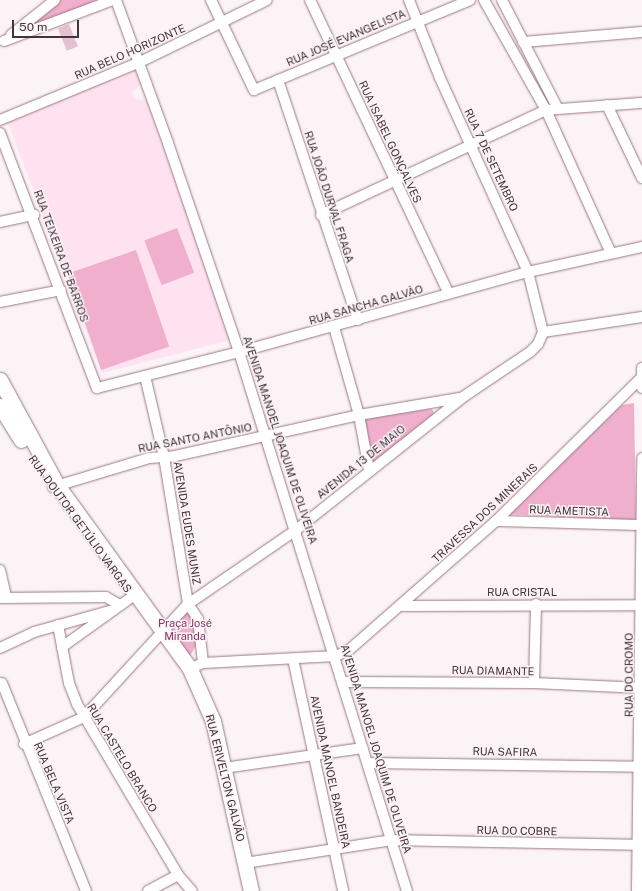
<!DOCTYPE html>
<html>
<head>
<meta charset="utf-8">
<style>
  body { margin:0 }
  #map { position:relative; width:642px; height:891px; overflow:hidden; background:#fbf3f6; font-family:"Public Sans",sans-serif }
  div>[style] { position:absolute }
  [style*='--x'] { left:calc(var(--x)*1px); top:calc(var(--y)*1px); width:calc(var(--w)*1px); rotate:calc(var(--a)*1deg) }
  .built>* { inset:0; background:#ffe2ef }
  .green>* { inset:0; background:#f0b0cd; transform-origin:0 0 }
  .building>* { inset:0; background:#e6c0d1; transform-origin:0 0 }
  .roads { filter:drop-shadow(0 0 1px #9a7786) drop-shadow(0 0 1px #9a7786) }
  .minor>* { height:10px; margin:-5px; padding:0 5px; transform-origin:5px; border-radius:5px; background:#fff }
  .secondary>* { height:15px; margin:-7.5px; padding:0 7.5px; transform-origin:7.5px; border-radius:7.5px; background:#fff }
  span { translate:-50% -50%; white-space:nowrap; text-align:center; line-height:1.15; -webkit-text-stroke:3px #fbf3f6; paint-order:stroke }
  .street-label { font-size:11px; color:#43343a }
  .park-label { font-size:11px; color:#86325f }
  .scale { position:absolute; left:12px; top:20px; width:67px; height:18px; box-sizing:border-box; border:2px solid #43343a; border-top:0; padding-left:5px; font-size:12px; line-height:14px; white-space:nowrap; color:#43343a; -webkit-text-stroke:3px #fbf3f6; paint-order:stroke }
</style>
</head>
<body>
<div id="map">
  <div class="built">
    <i style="clip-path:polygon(135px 67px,141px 84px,132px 92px,135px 99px,147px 101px,230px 340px,102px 373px,7px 120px)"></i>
  </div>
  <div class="green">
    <i style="clip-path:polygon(60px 0,102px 0,23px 30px)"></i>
    <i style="left:177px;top:228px;width:48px;height:35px;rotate:69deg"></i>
    <i style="left:136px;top:250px;width:102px;height:72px;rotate:71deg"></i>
    <i style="clip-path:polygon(634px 403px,636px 521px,509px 514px,622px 405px)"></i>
    <i style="clip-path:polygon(432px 409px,435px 415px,373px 463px,364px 418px)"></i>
    <i style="clip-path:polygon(190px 610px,195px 618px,197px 644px,188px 659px,168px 629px)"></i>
  </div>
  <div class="building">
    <i style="left:69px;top:24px;width:24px;height:12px;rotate:68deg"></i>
  </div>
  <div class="roads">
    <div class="minor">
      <i style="--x:116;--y:0;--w:152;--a:70"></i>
      <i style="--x:168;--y:143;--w:221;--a:71.2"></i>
      <i style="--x:239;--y:352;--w:565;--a:72.69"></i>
      <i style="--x:211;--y:0;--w:100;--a:64.5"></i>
      <i style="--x:254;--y:90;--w:234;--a:-22.6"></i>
      <i style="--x:310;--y:0;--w:325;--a:64.7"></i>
      <i style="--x:409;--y:0;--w:84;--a:68.3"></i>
      <i style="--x:440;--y:78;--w:213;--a:65.6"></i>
      <i style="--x:528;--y:272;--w:62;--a:76"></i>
      <i style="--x:484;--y:0;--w:126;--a:60.6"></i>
      <i style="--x:546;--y:110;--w:155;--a:65.6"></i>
      <i style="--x:502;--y:0;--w:120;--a:62.8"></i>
      <i style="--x:11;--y:35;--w:56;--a:-38.5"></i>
      <i style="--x:4;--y:41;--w:116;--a:-20.6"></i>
      <i style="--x:523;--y:42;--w:119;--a:-4.8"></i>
      <i style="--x:278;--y:80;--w:253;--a:71.6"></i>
      <i style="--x:607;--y:105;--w:81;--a:64.4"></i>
      <i style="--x:0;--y:120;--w:152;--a:-22.5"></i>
      <i style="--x:140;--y:62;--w:141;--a:-26"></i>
      <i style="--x:0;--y:133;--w:273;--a:69.2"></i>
      <i style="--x:97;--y:388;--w:146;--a:-14.2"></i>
      <i style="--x:239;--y:352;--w:300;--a:-15.5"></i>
      <i style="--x:528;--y:272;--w:117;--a:-12.4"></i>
      <i style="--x:321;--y:215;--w:248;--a:-25"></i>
      <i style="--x:546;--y:110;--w:96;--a:-4.2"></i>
      <i style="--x:0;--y:222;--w:35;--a:-12"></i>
      <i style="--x:0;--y:302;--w:62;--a:-11.1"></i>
      <i style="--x:334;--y:327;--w:91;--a:74.1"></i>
      <i style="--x:359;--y:415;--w:56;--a:79.7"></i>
      <i style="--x:543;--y:332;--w:100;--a:-8.6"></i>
      <i style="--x:642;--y:368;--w:20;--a:90"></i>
      <i style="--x:145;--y:376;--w:83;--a:76.8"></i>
      <i style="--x:164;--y:457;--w:149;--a:80.7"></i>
      <i style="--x:188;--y:604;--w:18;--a:56"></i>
      <i style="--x:198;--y:619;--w:44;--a:83.5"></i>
      <i style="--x:53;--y:487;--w:100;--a:-16.8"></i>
      <i style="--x:149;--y:458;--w:26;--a:-4"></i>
      <i style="--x:175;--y:456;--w:189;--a:-12.6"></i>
      <i style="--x:359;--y:415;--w:102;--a:-9.6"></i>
      <i style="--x:496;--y:521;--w:146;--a:1.6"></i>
      <i style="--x:0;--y:570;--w:28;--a:77"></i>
      <i style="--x:0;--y:598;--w:106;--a:-0.5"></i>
      <i style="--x:106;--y:597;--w:16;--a:30"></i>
      <i style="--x:402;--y:606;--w:240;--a:-0.2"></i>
      <i style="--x:58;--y:625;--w:59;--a:79.3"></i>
      <i style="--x:69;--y:683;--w:22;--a:69"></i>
      <i style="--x:77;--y:704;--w:199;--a:59.4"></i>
      <i style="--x:178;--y:875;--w:21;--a:49"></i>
      <i style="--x:62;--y:647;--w:91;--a:-35.6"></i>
      <i style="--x:0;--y:648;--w:38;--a:-25"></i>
      <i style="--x:34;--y:632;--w:82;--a:-15.6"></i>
      <i style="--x:293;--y:659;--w:237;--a:77.8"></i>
      <i style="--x:190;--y:669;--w:14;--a:-25"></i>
      <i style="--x:203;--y:663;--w:133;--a:-3"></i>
      <i style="--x:336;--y:656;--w:14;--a:-25"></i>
      <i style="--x:349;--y:650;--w:196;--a:-41.3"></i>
      <i style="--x:496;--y:521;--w:205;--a:-44.6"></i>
      <i style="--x:344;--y:682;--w:190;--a:0.3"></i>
      <i style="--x:534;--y:683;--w:108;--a:2.7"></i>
      <i style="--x:2;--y:683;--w:224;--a:68"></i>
      <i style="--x:534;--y:683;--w:79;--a:-88.5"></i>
      <i style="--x:24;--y:744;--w:66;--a:-24.2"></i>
      <i style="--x:84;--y:717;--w:154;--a:-47.4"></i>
      <i style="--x:188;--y:604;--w:131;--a:-34.4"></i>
      <i style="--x:296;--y:530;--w:213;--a:-38.5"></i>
      <i style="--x:463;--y:397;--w:81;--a:-33.9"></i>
      <i style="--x:530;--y:352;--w:11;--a:-45"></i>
      <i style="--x:538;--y:344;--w:13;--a:-67"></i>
      <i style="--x:368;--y:763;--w:274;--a:0.8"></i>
      <i style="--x:224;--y:768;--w:140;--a:-8.2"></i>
      <i style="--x:245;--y:863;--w:149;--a:-8.9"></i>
      <i style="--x:392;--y:840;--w:250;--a:1.1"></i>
      <i style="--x:148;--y:891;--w:34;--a:-28"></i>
      <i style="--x:637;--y:891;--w:433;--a:-89.3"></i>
    </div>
    <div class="secondary">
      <i style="--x:0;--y:380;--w:119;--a:61.5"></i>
      <i style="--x:57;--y:485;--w:227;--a:54.1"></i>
      <i style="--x:190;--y:669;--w:57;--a:66.1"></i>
      <i style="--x:213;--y:721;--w:174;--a:77.4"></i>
      <i style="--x:0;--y:406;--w:40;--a:58"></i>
    </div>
  </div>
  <div class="street-label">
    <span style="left:346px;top:38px;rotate:-23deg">RUA JOSÉ EVANGELISTA</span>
    <span style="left:130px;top:52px;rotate:-24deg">RUA BELO HORIZONTE</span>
    <span style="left:390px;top:142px;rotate:65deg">RUA ISABEL GONÇALVES</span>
    <span style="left:491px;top:160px;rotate:65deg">RUA 7 DE SETEMBRO</span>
    <span style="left:329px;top:197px;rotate:72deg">RUA JOÃO DURVAL FRAGA</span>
    <span style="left:61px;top:256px;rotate:70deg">RUA TEIXEIRA DE BARROS</span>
    <span style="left:366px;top:305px;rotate:-16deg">RUA SANCHA GALVÃO</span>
    <span style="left:195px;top:438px;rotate:-11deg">RUA SANTO ANTÔNIO</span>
    <span style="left:280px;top:440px;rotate:72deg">AVENIDA MANOEL JOAQUIM DE OLIVEIRA</span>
    <span style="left:361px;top:462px;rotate:-39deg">AVENIDA 13 DE MAIO</span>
    <span style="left:569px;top:511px;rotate:2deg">RUA AMETISTA</span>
    <span style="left:485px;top:513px;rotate:-43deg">TRAVESSA DOS MINERAIS</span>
    <span style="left:187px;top:523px;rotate:81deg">AVENIDA EUDES MUNIZ</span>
    <span style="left:80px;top:524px;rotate:54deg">RUA DOUTOR GETÚLIO VARGAS</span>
    <span style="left:522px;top:592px">RUA CRISTAL</span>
    <span style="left:493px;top:671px;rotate:1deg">RUA DIAMANTE</span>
    <span style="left:629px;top:675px;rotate:-90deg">RUA DO CROMO</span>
    <span style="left:376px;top:749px;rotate:73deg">AVENIDA MANOEL JOAQUIM DE OLIVEIRA</span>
    <span style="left:505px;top:752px;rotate:1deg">RUA SAFIRA</span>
    <span style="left:122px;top:758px;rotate:59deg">RUA CASTELO BRANCO</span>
    <span style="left:330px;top:772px;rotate:78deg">AVENIDA MANOEL BANDEIRA</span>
    <span style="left:225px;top:778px;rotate:76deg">RUA ERIVELTON GALVÃO</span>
    <span style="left:54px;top:783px;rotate:67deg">RUA BELA VISTA</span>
    <span style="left:517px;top:831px;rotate:1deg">RUA DO COBRE</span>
  </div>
  <div class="park-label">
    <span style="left:185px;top:630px">Praça José<br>Miranda</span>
  </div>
  <div class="scale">50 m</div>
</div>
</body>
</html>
